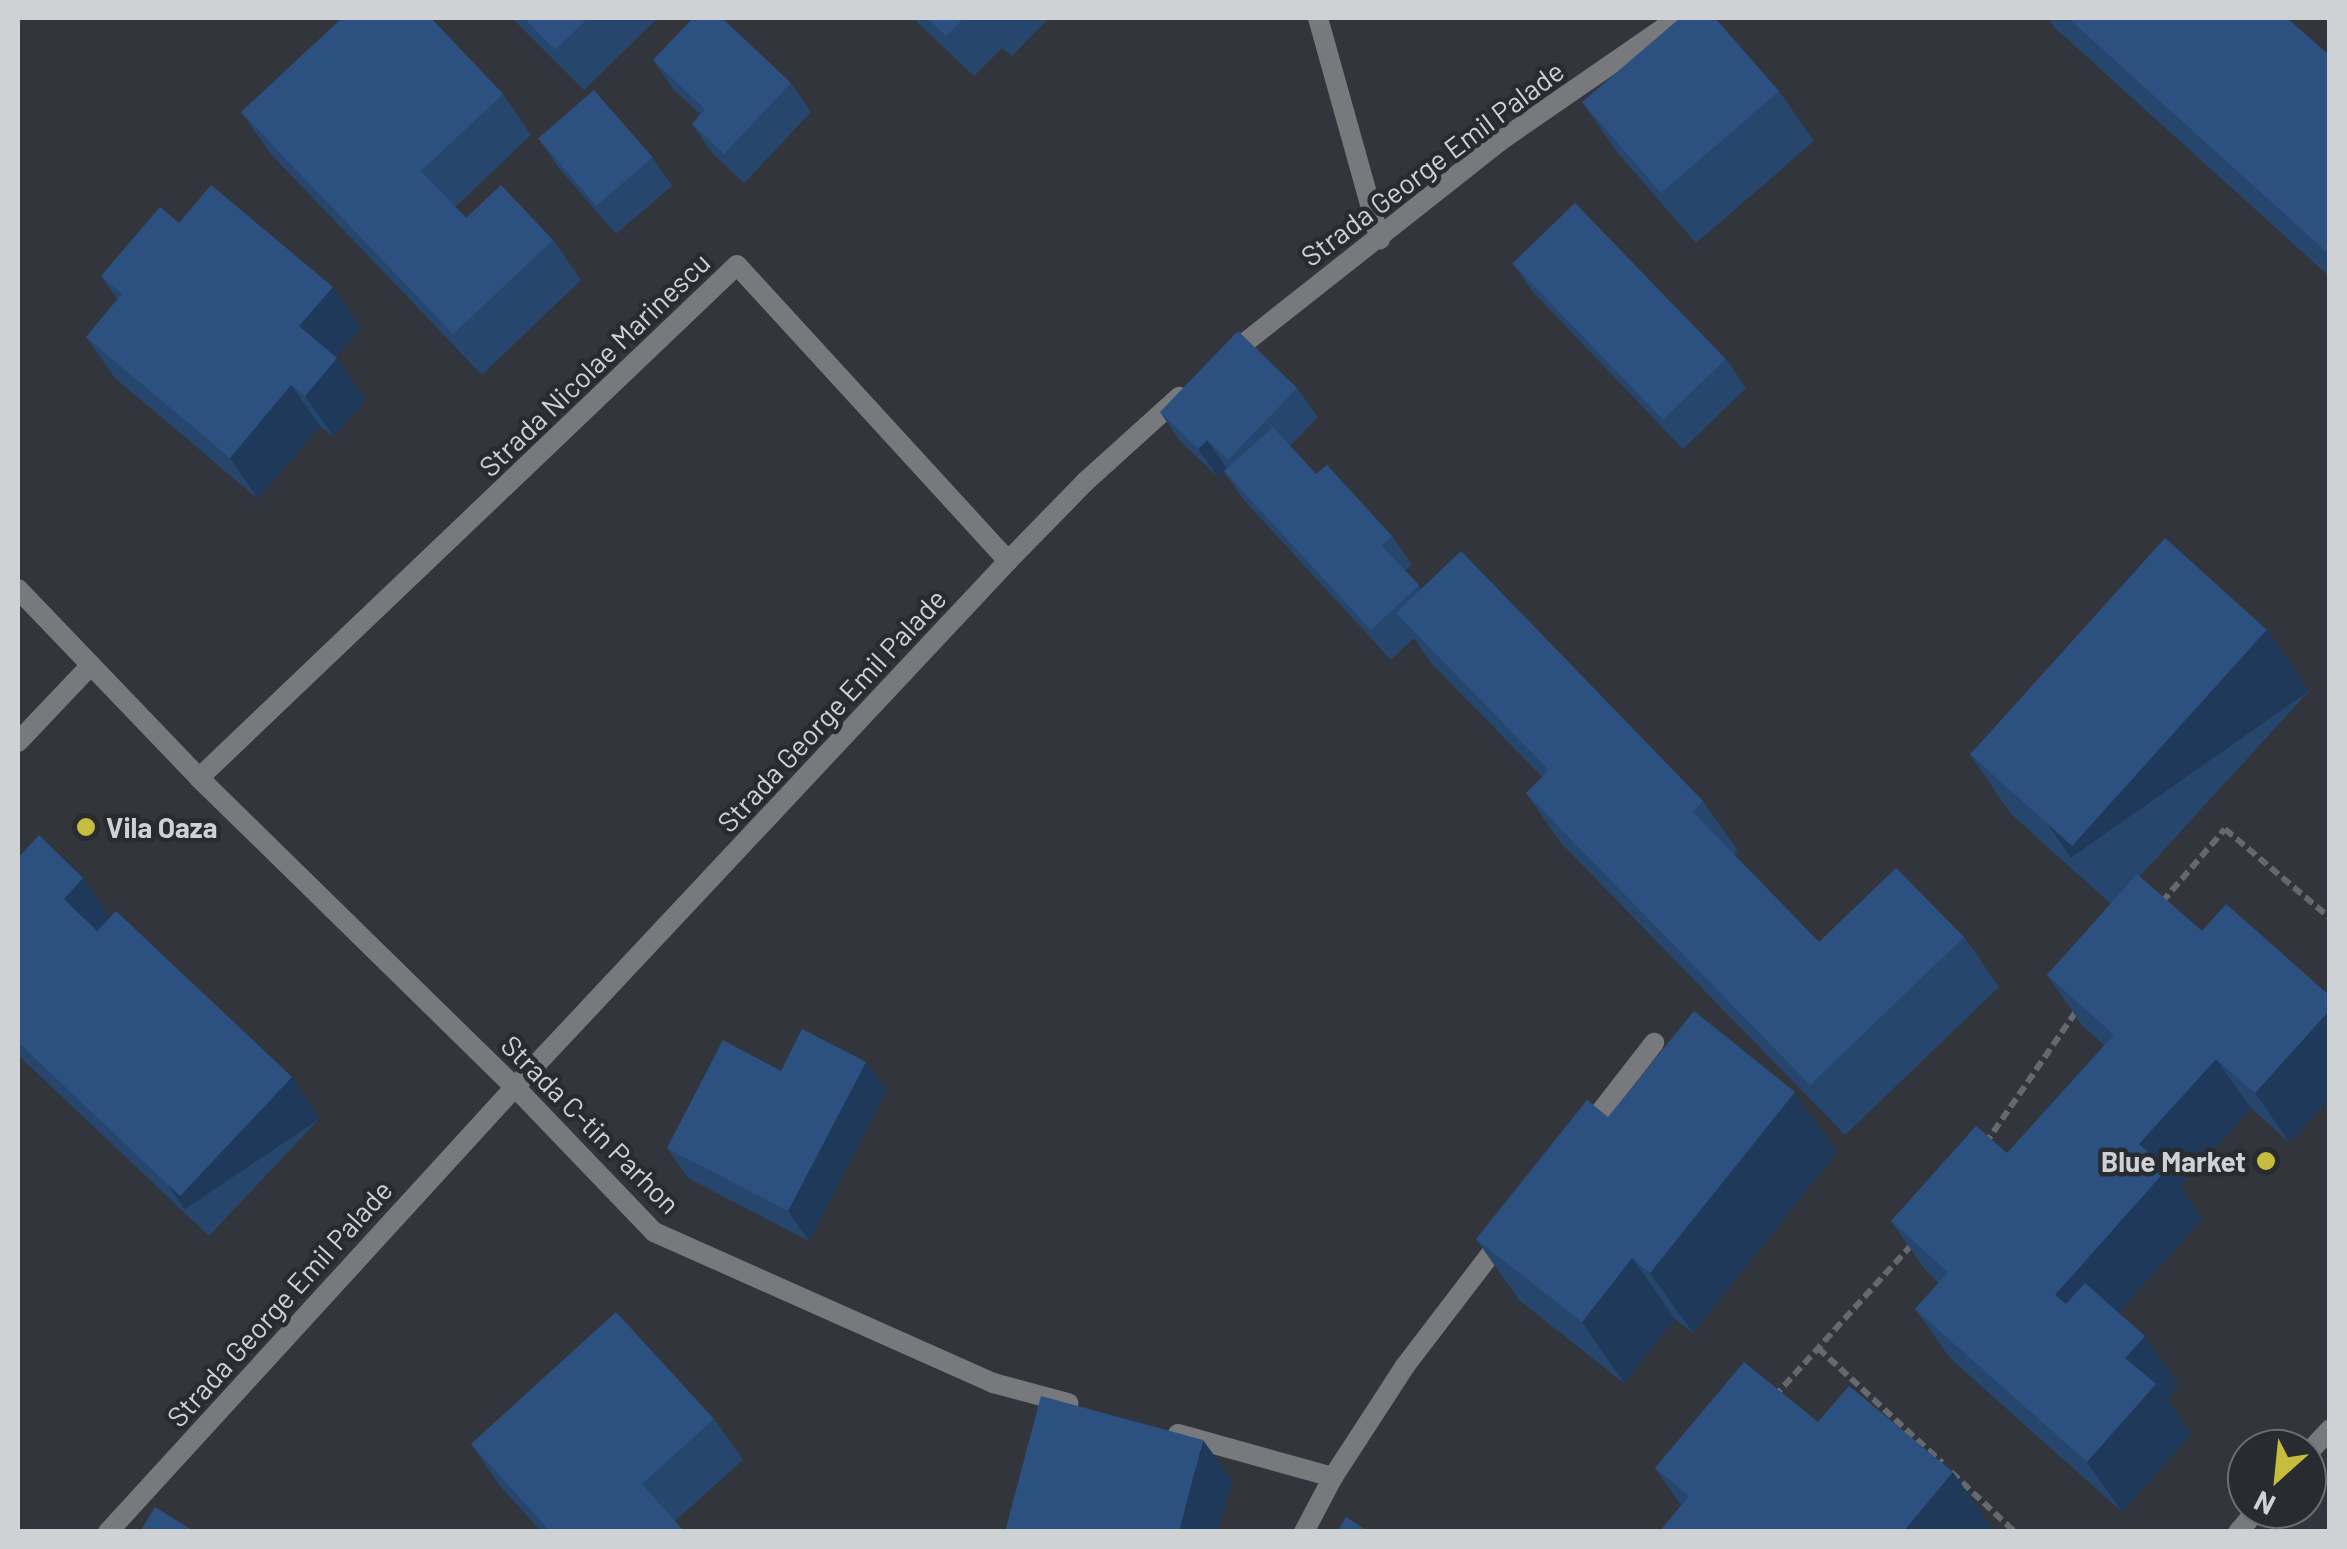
<!DOCTYPE html>
<html>
<head>
<meta charset="utf-8">
<style>
  body { margin:0 }
  #map { position:relative; width:2347px; height:1549px; overflow:hidden; background:#32363c; font-family:Barlow,sans-serif }
  div>[style] { position:absolute }
  [style*='--x'] { left:calc(var(--x)*1px); top:calc(var(--y)*1px); width:calc(var(--w)*1px); rotate:calc(var(--a)*1deg) }
  .path>* { height:6px; margin-top:-3px; transform-origin:0; background:repeating-linear-gradient(90deg,#65696e 0 10px,transparent 0 15px) }
  .service>* { height:20px; margin:-10px; padding:0 10px; transform-origin:10px; border-radius:10px; background:#77797c }
  .minor>* { height:20px; margin:-10px; padding:0 10px; transform-origin:10px; border-radius:10px; background:#77797c }
  .tertiary>* { height:20px; margin:-10px; padding:0 10px; transform-origin:10px; border-radius:10px; background:#77797c }
  .wall>* { inset:0; background:#26466e }
  .shaded-wall>* { inset:0; background:#1f395a; transform-origin:0 0 }
  .building>* { inset:0; background:#2c5180; transform-origin:0 0 }
  .dots>* { width:28px; height:28px; translate:-50% -50%; box-sizing:border-box; border:5px solid #282c31; border-radius:50% }
  span { translate:-50% -50%; white-space:nowrap; text-align:center; line-height:1.15; -webkit-text-stroke:9px #282c31; paint-order:stroke }
  .street-label { font-size:28px; color:#cfd2d5 }
  .poi-label { font-size:28px; color:#cfd2d5; font-weight:700 }
  .left { translate:0 -50%; text-align:left }
  .right { translate:-100% -50%; text-align:right }
  .frame { position:absolute; inset:0; border:20px solid #cfd2d5; pointer-events:none }
  .north { position:absolute; left:2227px; top:1429px; width:100px; height:100px; box-sizing:border-box; background:#282c31; border:2px solid #6b6e73; border-radius:50%; rotate:207deg; font-size:28px; font-weight:700; line-height:40px; text-align:center; color:#cfd2d5 }
  .north::after { content:''; display:block; margin:auto; width:35px; height:45px; background:#c6bc3d; clip-path:polygon(50% 0,100% 100%,50% 72%,0 100%) }
</style>
</head>
<body>
<div id="map">
  <div class="path">
    <i style="--x:2162;--y:902;--w:96;--a:-49.2"></i>
    <i style="--x:2225;--y:829;--w:138;--a:40.3"></i>
    <i style="--x:1985;--y:1144;--w:163;--a:-55.5"></i>
    <i style="--x:1818;--y:1348;--w:169;--a:42.8"></i>
    <i style="--x:1774;--y:1397;--w:207;--a:-47.9"></i>
    <i style="--x:1951;--y:1472;--w:88;--a:43.2"></i>
  </div>
  <div class="service">
    <i style="--x:1318;--y:18;--w:230;--a:74.4"></i>
    <i style="--x:18;--y:742;--w:106;--a:-46.5"></i>
    <i style="--x:1585;--y:1132;--w:113;--a:-52.2"></i>
    <i style="--x:1304;--y:1532;--w:62;--a:-62.2"></i>
    <i style="--x:1333;--y:1477;--w:132;--a:-57"></i>
    <i style="--x:1405;--y:1366;--w:161;--a:-52.6"></i>
  </div>
  <div class="minor">
    <i style="--x:1228;--y:356;--w:347;--a:-38.3"></i>
    <i style="--x:1500;--y:141;--w:216;--a:-34.6"></i>
    <i style="--x:18;--y:589;--w:262;--a:46.2"></i>
    <i style="--x:199;--y:778;--w:442;--a:44.4"></i>
    <i style="--x:515;--y:1087;--w:201;--a:46.2"></i>
    <i style="--x:654;--y:1232;--w:371;--a:24"></i>
    <i style="--x:993;--y:1383;--w:78;--a:14.9"></i>
    <i style="--x:199;--y:778;--w:743;--a:-43.64"></i>
    <i style="--x:737;--y:265;--w:401;--a:47.5"></i>
    <i style="--x:1178;--y:1434;--w:161;--a:15.5"></i>
    <i style="--x:108;--y:1532;--w:603;--a:-47.55"></i>
    <i style="--x:515;--y:1087;--w:721;--a:-46.85"></i>
    <i style="--x:1008;--y:561;--w:110;--a:-45.7"></i>
    <i style="--x:1085;--y:482;--w:127;--a:-42.1"></i>
  </div>
  <div class="tertiary">
    <i style="--x:2307;--y:1454;--w:34;--a:-47"></i>
    <i style="--x:2238;--y:1532;--w:30;--a:-49"></i>
  </div>
  <div class="wall">
    <i style="clip-path:polygon(512px 18px,658px 18px,584px 90px)"></i>
    <i style="clip-path:polygon(913px 18px,1049px 18px,1012px 56px,1002px 48px,974px 76px)"></i>
    <i style="clip-path:polygon(2048px 18px,2287px 18px,2330px 56px,2330px 277px,2055px 28px)"></i>
    <i style="clip-path:polygon(653px 60px,791px 83px,811px 112px,744px 183px,712px 153px,692px 124px,700px 114px,673px 89px)"></i>
    <i style="clip-path:polygon(1779px 91px,1814px 141px,1696px 243px,1617px 152px,1582px 102px)"></i>
    <i style="clip-path:polygon(503px 94px,531px 135px,455px 207px,466px 218px,553px 240px,581px 280px,482px 375px,270px 153px,241px 112px)"></i>
    <i style="clip-path:polygon(538px 138px,652px 157px,672px 186px,616px 234px,558px 167px)"></i>
    <i style="clip-path:polygon(179px 223px,333px 287px,361px 328px,336px 357px,366px 399px,334px 437px,320px 426px,258px 499px,115px 378px,86px 337px,117px 299px,101px 276px)"></i>
    <i style="clip-path:polygon(1512px 263px,1726px 359px,1746px 388px,1683px 449px,1533px 292px)"></i>
    <i style="clip-path:polygon(1297px 388px,1318px 417px,1290px 446px,1316px 474px,1392px 536px,1412px 565px,1405px 571px,1421px 589px,1703px 801px,1738px 851px,1734px 855px,1819px 942px,1964px 937px,1999px 987px,1845px 1135px,1561px 843px,1526px 793px,1542px 777px,1431px 663px,1414px 638px,1391px 660px,1244px 500px,1224px 472px,1219px 478px,1180px 441px,1160px 412px)"></i>
    <i style="clip-path:polygon(2267px 630px,2309px 691px,2140px 876px,2290px 1143px,2251px 1108px,2180px 1187px,2202px 1219px,2118px 1313px,2179px 1386px,2167px 1400px,2191px 1434px,2122px 1512px,1950px 1358px,1915px 1309px,1939px 1283px,1926px 1271px,1891px 1221px,2007px 1153px,2104px 1045px,2082px 1025px,2047px 975px,2111px 904px,2011px 814px,1969px 753px)"></i>
    <i style="clip-path:polygon(18px 858px,110px 917px,320px 1118px,209px 1236px,18px 1055px)"></i>
    <i style="clip-path:polygon(866px 1062px,886px 1091px,809px 1241px,688px 1178px,667px 1148px,781px 1071px)"></i>
    <i style="clip-path:polygon(1608px 1117px,1837px 1152px,1693px 1333px,1675px 1319px,1624px 1383px,1519px 1300px,1476px 1239px)"></i>
    <i style="clip-path:polygon(714px 1419px,743px 1460px,675px 1521px,684px 1532px,542px 1532px,499px 1485px,471px 1444px)"></i>
    <i style="clip-path:polygon(1818px 1422px,1681px 1505px,1655px 1468px)"></i>
  </div>
  <div class="shaded-wall">
    <i style="clip-path:polygon(333px 287px,361px 328px,328px 367px,299px 326px)"></i>
    <i style="clip-path:polygon(337px 358px,366px 399px,334px 437px,305px 396px)"></i>
    <i style="clip-path:polygon(291px 385px,320px 426px,258px 499px,230px 458px)"></i>
    <i style="clip-path:polygon(1207px 440px,1227px 469px,1219px 478px,1198px 449px)"></i>
    <i style="left:2267px;top:630px;width:74px;height:291px;rotate:55deg"></i>
    <i style="clip-path:polygon(83px 878px,111px 919px,92px 940px,64px 899px)"></i>
    <i style="clip-path:polygon(2330px 1010px,2330px 1098px,2290px 1143px,2255px 1093px)"></i>
    <i style="clip-path:polygon(2216px 1059px,2251px 1108px,2180px 1187px,2202px 1219px,2090px 1345px,2055px 1295px,2139px 1144px)"></i>
    <i style="clip-path:polygon(866px 1062px,886px 1091px,809px 1241px,788px 1211px)"></i>
    <i style="left:292px;top:1077px;width:50px;height:163px;rotate:56deg"></i>
    <i style="clip-path:polygon(1795px 1092px,1837px 1152px,1693px 1333px,1650px 1273px)"></i>
    <i style="clip-path:polygon(1632px 1258px,1675px 1319px,1624px 1383px,1582px 1322px)"></i>
    <i style="clip-path:polygon(2145px 1336px,2179px 1386px,2167px 1400px,2191px 1434px,2122px 1512px,2087px 1462px,2125px 1358px)"></i>
    <i style="clip-path:polygon(1203px 1440px,1232px 1480px,1218px 1532px,1179px 1532px)"></i>
    <i style="clip-path:polygon(1953px 1472px,1995px 1532px,1903px 1532px)"></i>
  </div>
  <div class="building">
    <i style="clip-path:polygon(342px 18px,431px 18px,503px 94px,421px 171px,466px 218px,501px 185px,553px 240px,453px 334px,241px 112px)"></i>
    <i style="clip-path:polygon(524px 18px,588px 18px,555px 50px)"></i>
    <i style="clip-path:polygon(693px 18px,722px 18px,791px 83px,724px 154px,692px 124px,705px 109px,653px 60px)"></i>
    <i style="clip-path:polygon(927px 18px,964px 18px,946px 36px)"></i>
    <i style="clip-path:polygon(1680px 18px,1715px 18px,1779px 91px,1661px 193px,1582px 102px)"></i>
    <i style="clip-path:polygon(2068px 18px,2287px 18px,2330px 56px,2330px 255px)"></i>
    <i style="left:594px;top:90px;width:89px;height:74px;rotate:49deg"></i>
    <i style="clip-path:polygon(211px 185px,333px 287px,299px 326px,337px 358px,305px 396px,291px 385px,230px 458px,86px 337px,122px 294px,101px 276px,160px 207px,179px 223px)"></i>
    <i style="left:1575px;top:203px;width:217px;height:87px;rotate:46deg"></i>
    <i style="clip-path:polygon(1238px 331px,1297px 388px,1228px 460px,1207px 440px,1198px 449px,1160px 412px)"></i>
    <i style="clip-path:polygon(1273px 427px,1316px 474px,1327px 465px,1392px 536px,1381px 545px,1419px 585px,1371px 630px,1224px 471px)"></i>
    <i style="left:2165px;top:538px;width:137px;height:291px;rotate:42deg"></i>
    <i style="clip-path:polygon(1461px 551px,1703px 801px,1693px 812px,1819px 942px,1896px 868px,1964px 937px,1810px 1085px,1526px 793px,1549px 770px,1396px 613px)"></i>
    <i style="clip-path:polygon(39px 835px,83px 878px,64px 899px,97px 931px,116px 911px,292px 1077px,180px 1196px,18px 1042px,18px 858px)"></i>
    <i style="clip-path:polygon(2137px 874px,2202px 931px,2226px 904px,2330px 996px,2330px 1010px,2255px 1093px,2216px 1059px,2139px 1144px,2167px 1169px,2055px 1295px,2066px 1304px,2085px 1283px,2145px 1336px,2125px 1358px,2156px 1384px,2087px 1462px,1915px 1309px,1948px 1272px,1891px 1221px,1976px 1126px,2007px 1153px,2114px 1035px,2047px 975px)"></i>
    <i style="clip-path:polygon(1694px 1011px,1795px 1092px,1650px 1273px,1632px 1258px,1582px 1322px,1476px 1239px,1587px 1100px,1608px 1117px)"></i>
    <i style="clip-path:polygon(802px 1029px,866px 1062px,788px 1211px,667px 1148px,723px 1040px,781px 1071px)"></i>
    <i style="clip-path:polygon(616px 1312px,714px 1419px,642px 1484px,682px 1529px,680px 1532px,551px 1532px,471px 1444px)"></i>
    <i style="clip-path:polygon(1744px 1362px,1818px 1422px,1849px 1386px,1953px 1472px,1903px 1532px,1659px 1532px,1689px 1496px,1655px 1468px)"></i>
    <i style="clip-path:polygon(1041px 1396px,1203px 1440px,1179px 1532px,1005px 1532px)"></i>
    <i style="clip-path:polygon(155px 1507px,195px 1532px,140px 1532px)"></i>
    <i style="clip-path:polygon(1346px 1517px,1369px 1532px,1337px 1532px)"></i>
  </div>
  <div class="dots">
    <i style="left:86px;top:827px;background:#c6bc3d"></i>
    <i style="left:2266px;top:1161px;background:#c6bc3d"></i>
  </div>
  <div class="street-label">
    <span style="left:1432px;top:163px;rotate:-37deg">Strada George Emil Palade</span>
    <span style="left:594px;top:364px;rotate:-44deg">Strada Nicolae Marinescu</span>
    <span style="left:831px;top:710px;rotate:-47deg">Strada George Emil Palade</span>
    <span style="left:591px;top:1124px;rotate:45deg">Strada C-tin Parhon</span>
    <span style="left:279px;top:1303px;rotate:-48deg">Strada George Emil Palade</span>
  </div>
  <div class="poi-label">
    <span class="left" style="left:106px;top:827px">Vila Oaza</span>
    <span class="right" style="left:2246px;top:1161px">Blue Market</span>
  </div>
  <div class="frame"></div>
  <div class="north">N</div>
</div>
</body>
</html>
